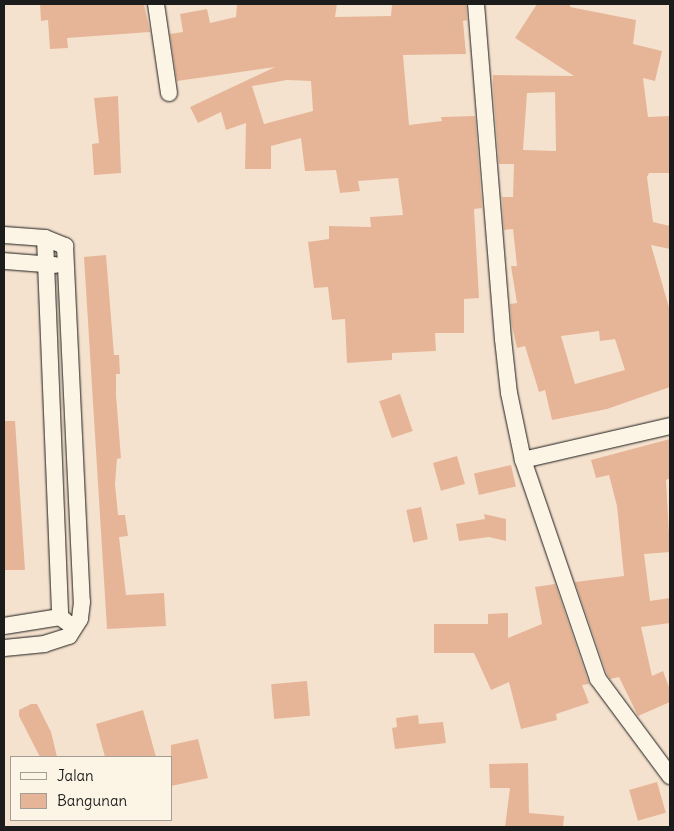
<!DOCTYPE html>
<html>
<head>
<meta charset="utf-8">
<style>
  body { margin:0 }
  #map { position:relative; width:674px; height:831px; overflow:hidden; background:#f5e2ce; font-family:Delius,sans-serif }
  div>[style] { position:absolute }
  [style*='--x'] { left:calc(var(--x)*1px); top:calc(var(--y)*1px); width:calc(var(--w)*1px); rotate:calc(var(--a)*1deg) }
  .building>* { inset:0; background:#e6b597; transform-origin:0 0 }
  .roads { filter:drop-shadow(0 0 1px #1c1c1c) drop-shadow(0 0 1px #1c1c1c) }
  .street>* { height:16px; margin:-8px; padding:0 8px; transform-origin:8px; border-radius:8px; background:#fcf5e5 }
  span { translate:-50% -50%; white-space:nowrap; text-align:center; line-height:1.15; -webkit-text-stroke:4px #fcf5e5; paint-order:stroke }
  .frame { position:absolute; inset:0; border:5px solid #1c1c1c; pointer-events:none }
  .legend { position:absolute; left:10px; top:756px; width:162px; height:65px; box-sizing:border-box; background:#fcf5e5; border:1px solid #a29e95; margin:0; padding:6px 9px; list-style:none; font-size:15px; color:#1c1c1c }
  .legend li { display:flex; align-items:center; gap:10px; height:25px }
  .legend b { width:25px; border:1px solid #a29e95 }
</style>
</head>
<body>
<div id="map">
  <div class="building">
    <i style="clip-path:polygon(40px 4px,144px 4px,150px 32px,67px 38px,68px 48px,50px 49px,48px 20px,41px 21px)"></i>
    <i style="clip-path:polygon(evenodd,237px 4px,337px 4px,335px 17px,391px 16px,392px 4px,466px 4px,467px 20px,463px 21px,466px 54px,403px 55px,409px 125px,442px 121px,441px 117px,475px 116px,482px 208px,474px 209px,479px 298px,464px 299px,464px 333px,435px 333px,436px 351px,392px 353px,392px 360px,347px 363px,345px 319px,332px 320px,328px 287px,314px 288px,308px 242px,329px 239px,329px 226px,371px 227px,370px 217px,403px 215px,398px 178px,358px 181px,360px 191px,340px 193px,336px 170px,305px 171px,301px 138px,271px 146px,271px 169px,245px 169px,246px 123px,226px 130px,221px 112px,198px 123px,190px 107px,275px 67px,177px 81px,170px 34px,183px 32px,180px 14px,207px 9px,210px 23px,236px 17px,237px 4px,287px 80px,311px 81px,313px 111px,264px 124px,252px 86px,287px 80px)"></i>
    <i style="clip-path:polygon(evenodd,537px 4px,570px 4px,570px 7px,636px 20px,633px 44px,662px 51px,655px 81px,643px 78px,648px 117px,670px 116px,670px 173px,649px 173px,647px 177px,653px 222px,670px 226px,670px 249px,651px 245px,670px 311px,670px 387px,607px 409px,552px 420px,545px 390px,539px 392px,525px 346px,517px 348px,512px 326px,510px 304px,517px 303px,511px 266px,517px 266px,513px 229px,504px 230px,502px 197px,513px 197px,514px 164px,499px 164px,493px 88px,493px 75px,574px 76px,515px 38px,537px 4px,555px 92px,556px 151px,523px 150px,527px 93px,555px 92px,537px 4px,599px 331px,600px 341px,615px 339px,625px 370px,575px 384px,561px 336px,599px 331px)"></i>
    <i style="clip-path:polygon(118px 96px,121px 173px,94px 175px,92px 144px,99px 143px,94px 98px)"></i>
    <i style="clip-path:polygon(106px 255px,114px 355px,119px 355px,120px 374px,116px 374px,116px 395px,121px 458px,117px 459px,115px 484px,118px 515px,125px 515px,128px 536px,119px 537px,126px 595px,164px 593px,166px 626px,107px 629px,84px 257px)"></i>
    <i style="left:400px;top:394px;width:39px;height:22px;rotate:71deg"></i>
    <i style="clip-path:polygon(4px 421px,15px 421px,25px 570px,4px 570px)"></i>
    <i style="clip-path:polygon(670px 439px,670px 478px,666px 480px,670px 552px,644px 554px,650px 601px,670px 598px,670px 623px,641px 627px,652px 676px,663px 671px,670px 690px,670px 702px,638px 716px,619px 677px,610px 679px,607px 674px,575px 582px,624px 576px,617px 506px,609px 475px,596px 478px,591px 460px)"></i>
    <i style="left:457px;top:456px;width:29px;height:25px;rotate:74deg"></i>
    <i style="left:511px;top:465px;width:22px;height:38px;rotate:77deg"></i>
    <i style="left:421px;top:507px;width:33px;height:15px;rotate:78deg"></i>
    <i style="clip-path:polygon(484px 514px,506px 519px,506px 541px,489px 537px,459px 541px,456px 524px,485px 519px)"></i>
    <i style="clip-path:polygon(555px 584px,589px 684px,582px 685px,589px 703px,556px 714px,557px 720px,521px 729px,509px 682px,491px 690px,474px 653px,434px 653px,434px 624px,488px 624px,488px 614px,508px 613px,508px 638px,542px 624px,535px 587px)"></i>
    <i style="left:307px;top:681px;width:35px;height:36px;rotate:85deg"></i>
    <i style="clip-path:polygon(31px 704px,37px 704px,51px 732px,57px 757px,40px 757px,19px 716px,19px 710px)"></i>
    <i style="clip-path:polygon(143px 710px,156px 757px,105px 757px,96px 724px)"></i>
    <i style="clip-path:polygon(418px 715px,419px 724px,443px 722px,446px 743px,395px 749px,392px 728px,397px 727px,396px 718px)"></i>
    <i style="clip-path:polygon(198px 739px,208px 778px,171px 786px,171px 745px)"></i>
    <i style="clip-path:polygon(528px 763px,529px 813px,564px 816px,563px 827px,505px 827px,510px 788px,490px 788px,489px 764px)"></i>
    <i style="left:657px;top:782px;width:32px;height:29px;rotate:74deg"></i>
  </div>
  <div class="roads">
    <div class="street">
      <i style="--x:156;--y:4;--w:90;--a:81.7"></i>
      <i style="--x:476;--y:4;--w:336;--a:85.4"></i>
      <i style="--x:503;--y:339;--w:54;--a:83.7"></i>
      <i style="--x:509;--y:393;--w:68;--a:78.2"></i>
      <i style="--x:523;--y:460;--w:231;--a:71.1"></i>
      <i style="--x:598;--y:679;--w:121;--a:53.4"></i>
      <i style="--x:4;--y:235;--w:41;--a:4.2"></i>
      <i style="--x:45;--y:238;--w:22;--a:22"></i>
      <i style="--x:65;--y:246;--w:356;--a:87.3"></i>
      <i style="--x:82;--y:602;--w:17;--a:97"></i>
      <i style="--x:80;--y:619;--w:20;--a:123"></i>
      <i style="--x:69;--y:636;--w:25;--a:162"></i>
      <i style="--x:45;--y:644;--w:41;--a:174.4"></i>
      <i style="--x:45;--y:238;--w:379;--a:87.7"></i>
      <i style="--x:4;--y:261;--w:51;--a:4.5"></i>
      <i style="--x:523;--y:460;--w:151;--a:-13"></i>
      <i style="--x:4;--y:626;--w:57;--a:-9.1"></i>
      <i style="--x:60;--y:617;--w:10;--a:37"></i>
    </div>
  </div>
  <div class="frame"></div>
  <ul class="legend">
  <li><b style="height:6px;background:#fcf5e5"></b>Jalan</li>
  <li><b style="height:14px;background:#e6b597"></b>Bangunan</li>
  </ul>
</div>
</body>
</html>
